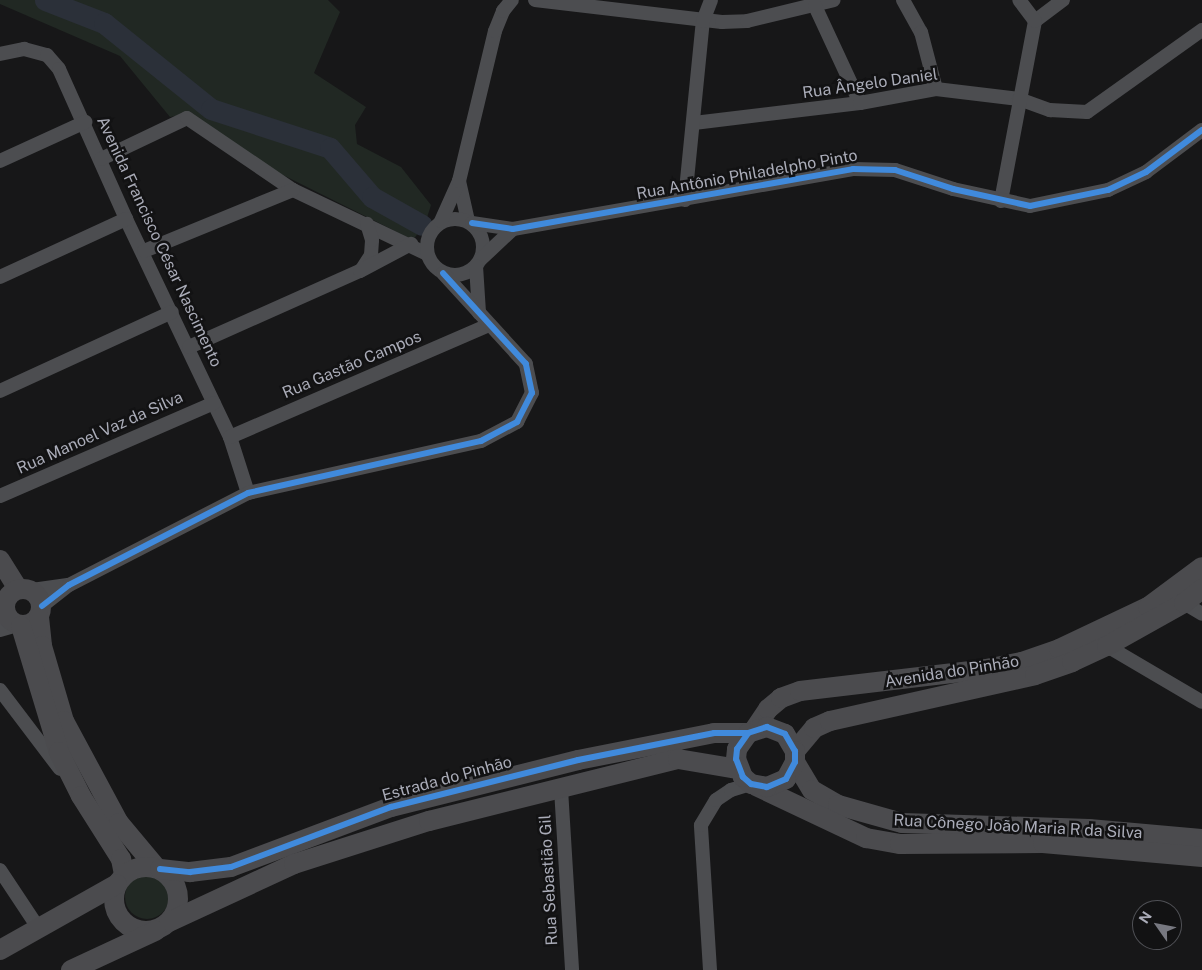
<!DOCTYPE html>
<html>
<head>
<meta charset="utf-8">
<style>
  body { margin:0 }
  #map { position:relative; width:1202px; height:970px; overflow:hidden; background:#171718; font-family:"Public Sans",sans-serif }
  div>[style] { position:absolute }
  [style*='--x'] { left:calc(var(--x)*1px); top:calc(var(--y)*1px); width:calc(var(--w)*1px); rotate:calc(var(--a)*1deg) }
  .green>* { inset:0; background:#212823 }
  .round { border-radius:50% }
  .river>* { height:21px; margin:-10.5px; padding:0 10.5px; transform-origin:10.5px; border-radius:10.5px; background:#2b3039 }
  .street>* { height:14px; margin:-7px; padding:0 7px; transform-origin:7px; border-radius:7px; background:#4c4d50 }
  .street>.ring { margin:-7px; padding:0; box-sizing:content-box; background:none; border:14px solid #4c4d50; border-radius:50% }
  .secondary>* { height:20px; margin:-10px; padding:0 10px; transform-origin:10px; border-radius:10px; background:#4b4b4e }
  .secondary>.ring { margin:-10px; padding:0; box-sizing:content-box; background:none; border:20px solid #4b4b4e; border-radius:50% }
  .cycleway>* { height:6px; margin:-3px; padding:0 3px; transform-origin:3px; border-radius:3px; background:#408adc }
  span { translate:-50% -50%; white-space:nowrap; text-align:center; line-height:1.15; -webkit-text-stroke:5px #121213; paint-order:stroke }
  .street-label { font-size:16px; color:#aaacb8 }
  .north { position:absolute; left:1132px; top:900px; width:50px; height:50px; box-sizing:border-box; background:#121213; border:1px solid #4f5055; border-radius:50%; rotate:303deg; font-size:14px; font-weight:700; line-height:20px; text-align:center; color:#aaacb8 }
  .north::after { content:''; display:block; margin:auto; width:18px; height:22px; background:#777880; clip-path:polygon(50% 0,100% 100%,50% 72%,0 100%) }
</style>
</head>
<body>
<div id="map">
  <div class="green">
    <i style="clip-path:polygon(0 0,328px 0,340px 12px,314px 73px,366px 107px,355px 125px,357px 144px,401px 167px,431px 205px,425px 224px,413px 240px,277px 172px,187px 114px,170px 117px,120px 56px,0 4px)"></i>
    <i class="round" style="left:125px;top:875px;width:44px;height:44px"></i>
  </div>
  <div class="river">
    <i style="--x:45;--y:0;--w:63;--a:21.3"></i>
    <i style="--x:104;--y:23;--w:137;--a:38.8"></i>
    <i style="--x:211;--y:109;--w:125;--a:18.1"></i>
    <i style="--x:330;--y:148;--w:65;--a:49.4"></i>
    <i style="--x:372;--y:197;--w:57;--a:29.2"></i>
  </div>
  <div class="street">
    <i style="--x:535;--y:0;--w:188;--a:6.7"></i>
    <i style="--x:722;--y:22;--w:25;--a:-2"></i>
    <i style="--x:747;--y:21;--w:89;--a:-13.6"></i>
    <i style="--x:903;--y:0;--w:37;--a:61"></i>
    <i style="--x:921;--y:32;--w:59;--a:75.3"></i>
    <i style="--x:815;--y:6;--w:107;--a:65.1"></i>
    <i style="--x:1035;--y:21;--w:35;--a:-37"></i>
    <i style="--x:0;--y:54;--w:25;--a:-12"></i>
    <i style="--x:24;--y:49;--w:24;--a:15"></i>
    <i style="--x:47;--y:55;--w:18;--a:49"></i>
    <i style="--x:59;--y:69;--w:164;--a:65.9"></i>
    <i style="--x:126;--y:219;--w:242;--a:64.5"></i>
    <i style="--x:230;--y:437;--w:59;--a:72.2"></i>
    <i style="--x:694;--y:123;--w:167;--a:-6.9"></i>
    <i style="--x:860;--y:103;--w:77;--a:-10.4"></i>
    <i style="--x:936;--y:89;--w:84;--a:6.9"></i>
    <i style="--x:1019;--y:99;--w:33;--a:20"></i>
    <i style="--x:1050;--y:110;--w:37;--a:3"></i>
    <i style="--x:1087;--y:112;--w:141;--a:-35.5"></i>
    <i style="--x:101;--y:159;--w:95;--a:-25.5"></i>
    <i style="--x:187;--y:118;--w:128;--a:34.2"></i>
    <i style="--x:293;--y:190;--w:148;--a:25.5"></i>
    <i style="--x:0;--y:161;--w:94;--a:-24.6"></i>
    <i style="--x:459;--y:181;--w:41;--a:77.3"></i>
    <i style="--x:685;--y:200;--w:180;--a:-84.3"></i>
    <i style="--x:703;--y:21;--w:22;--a:-69"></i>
    <i style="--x:1001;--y:201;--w:183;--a:-79.3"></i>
    <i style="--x:1035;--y:21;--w:26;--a:-127"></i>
    <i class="ring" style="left:427px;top:219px;width:42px;height:42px"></i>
    <i style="--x:441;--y:221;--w:44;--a:-65.8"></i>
    <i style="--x:459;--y:181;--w:154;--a:-76.5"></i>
    <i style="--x:495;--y:31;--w:22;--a:-68"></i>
    <i style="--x:503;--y:11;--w:14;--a:-51"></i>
    <i style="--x:472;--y:223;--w:41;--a:8.3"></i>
    <i style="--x:513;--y:229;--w:345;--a:-10"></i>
    <i style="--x:853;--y:169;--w:42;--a:1.4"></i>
    <i style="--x:895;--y:170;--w:61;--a:18.1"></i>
    <i style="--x:953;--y:189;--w:79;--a:12.4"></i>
    <i style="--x:1030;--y:206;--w:80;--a:-11.6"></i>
    <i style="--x:1108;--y:190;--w:42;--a:-25.3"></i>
    <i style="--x:1146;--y:172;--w:70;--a:-36.9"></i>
    <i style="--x:144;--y:251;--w:161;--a:-22.3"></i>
    <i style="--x:481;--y:259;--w:44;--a:-43.2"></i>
    <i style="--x:476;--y:266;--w:47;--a:86.3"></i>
    <i style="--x:362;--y:269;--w:17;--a:-57"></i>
    <i style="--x:371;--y:255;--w:15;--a:-86"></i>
    <i style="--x:372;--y:240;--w:17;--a:-107"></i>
    <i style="--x:0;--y:277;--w:139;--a:-24.7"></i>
    <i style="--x:189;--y:347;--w:187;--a:-24"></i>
    <i style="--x:360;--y:271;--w:58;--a:-27.9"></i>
    <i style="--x:0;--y:391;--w:189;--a:-24.7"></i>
    <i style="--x:230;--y:437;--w:282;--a:-23.4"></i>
    <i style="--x:0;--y:496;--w:233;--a:-23.5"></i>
    <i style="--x:32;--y:590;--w:36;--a:-8"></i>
    <i style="--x:1184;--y:603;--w:21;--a:31"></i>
    <i style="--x:42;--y:606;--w:34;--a:-38"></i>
    <i style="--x:69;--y:585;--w:201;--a:-27.2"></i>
    <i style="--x:248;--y:493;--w:239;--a:-12.6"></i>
    <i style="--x:481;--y:441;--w:41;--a:-27.8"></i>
    <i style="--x:517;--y:422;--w:33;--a:-63"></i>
    <i style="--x:532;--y:393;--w:30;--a:-102"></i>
    <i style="--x:526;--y:364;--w:123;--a:-132.4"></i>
    <i style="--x:0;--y:615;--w:6;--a:-39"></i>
    <i style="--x:0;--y:630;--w:18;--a:-16"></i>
    <i style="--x:1107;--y:646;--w:110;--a:30.5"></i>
    <i style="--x:0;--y:690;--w:99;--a:52.8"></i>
    <i style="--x:561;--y:789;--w:181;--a:86.5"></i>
    <i style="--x:0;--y:870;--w:67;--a:56.5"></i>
    <i style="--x:710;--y:970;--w:145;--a:-93.6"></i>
    <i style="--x:701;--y:825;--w:29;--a:-59"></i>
    <i style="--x:716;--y:800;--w:18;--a:-34"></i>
    <i style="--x:731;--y:790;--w:21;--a:-17"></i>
  </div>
  <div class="secondary">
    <i style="--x:0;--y:560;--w:34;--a:58"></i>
    <i class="ring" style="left:5px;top:589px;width:16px;height:16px"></i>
    <i style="--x:39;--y:617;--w:29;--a:84"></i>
    <i style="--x:42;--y:646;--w:78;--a:73.7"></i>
    <i style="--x:64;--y:721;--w:116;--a:61.7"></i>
    <i style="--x:119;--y:823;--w:56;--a:50.1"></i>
    <i style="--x:21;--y:626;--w:132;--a:73.2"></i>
    <i style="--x:59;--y:752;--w:49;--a:63.4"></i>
    <i style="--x:81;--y:796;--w:75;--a:57.6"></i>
    <i style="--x:121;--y:859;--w:16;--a:79"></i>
    <i style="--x:754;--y:730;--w:25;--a:-56"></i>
    <i style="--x:768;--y:709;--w:17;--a:-40"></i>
    <i style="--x:781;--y:698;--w:20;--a:-20"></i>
    <i style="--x:800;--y:691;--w:187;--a:-6.7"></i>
    <i style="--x:986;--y:669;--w:37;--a:-11"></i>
    <i style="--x:1022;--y:662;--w:39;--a:-19"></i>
    <i style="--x:1059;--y:649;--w:98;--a:-25.3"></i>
    <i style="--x:1148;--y:607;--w:67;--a:-36.5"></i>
    <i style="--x:795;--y:751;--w:30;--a:-50"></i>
    <i style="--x:814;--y:728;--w:17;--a:-24"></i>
    <i style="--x:830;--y:721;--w:210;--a:-12.6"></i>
    <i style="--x:1035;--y:675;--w:39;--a:-19"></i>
    <i style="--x:1072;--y:662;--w:38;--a:-25"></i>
    <i style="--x:1107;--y:646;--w:88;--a:-29.2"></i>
    <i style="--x:1184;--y:603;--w:23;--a:-38"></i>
    <i style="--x:795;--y:762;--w:33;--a:59"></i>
    <i style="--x:812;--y:790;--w:30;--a:30"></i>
    <i style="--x:838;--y:805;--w:66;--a:15.7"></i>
    <i style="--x:902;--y:823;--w:187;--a:1.8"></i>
    <i style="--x:1089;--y:829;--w:113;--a:5.1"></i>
    <i style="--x:756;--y:786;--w:122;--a:25.3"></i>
    <i style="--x:866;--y:838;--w:35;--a:10"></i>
    <i style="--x:900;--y:844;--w:143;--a:-0.4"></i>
    <i style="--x:1043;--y:843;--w:160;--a:5"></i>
    <i class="ring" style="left:114px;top:867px;width:44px;height:44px"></i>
    <i style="--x:160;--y:869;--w:30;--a:6"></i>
    <i style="--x:190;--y:872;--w:41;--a:-7"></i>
    <i style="--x:231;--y:867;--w:171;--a:-20.6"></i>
    <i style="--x:391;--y:807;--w:193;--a:-14.1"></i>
    <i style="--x:578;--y:760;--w:139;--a:-11.2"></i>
    <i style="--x:714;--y:733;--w:34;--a:0"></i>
    <i style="--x:748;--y:733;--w:20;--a:-18"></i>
    <i style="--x:767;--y:727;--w:19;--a:21"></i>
    <i style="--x:785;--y:734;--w:20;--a:60"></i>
    <i style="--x:795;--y:751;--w:11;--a:90"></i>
    <i style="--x:795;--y:762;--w:19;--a:118"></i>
    <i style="--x:786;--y:779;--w:21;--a:157"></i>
    <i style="--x:767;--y:787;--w:16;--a:-169"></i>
    <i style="--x:751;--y:784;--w:11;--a:-139"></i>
    <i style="--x:743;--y:777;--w:19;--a:-111"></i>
    <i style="--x:736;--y:759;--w:10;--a:-84"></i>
    <i style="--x:737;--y:749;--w:19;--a:-55"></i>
    <i style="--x:169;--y:922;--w:138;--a:-24.9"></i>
    <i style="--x:294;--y:864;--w:142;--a:-17.7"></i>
    <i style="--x:429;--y:821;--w:257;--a:-14"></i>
    <i style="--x:678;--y:759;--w:61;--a:9.5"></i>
    <i style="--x:0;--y:950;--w:134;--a:-29.4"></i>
    <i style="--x:71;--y:970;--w:93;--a:-24.9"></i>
  </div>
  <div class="cycleway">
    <i style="--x:472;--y:223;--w:41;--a:8.3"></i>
    <i style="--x:513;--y:229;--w:345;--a:-10"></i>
    <i style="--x:853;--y:169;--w:42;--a:1.4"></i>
    <i style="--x:895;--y:170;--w:61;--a:18.1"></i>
    <i style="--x:953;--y:189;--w:79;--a:12.4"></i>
    <i style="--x:1030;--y:206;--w:80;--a:-11.6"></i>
    <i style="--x:1108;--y:190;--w:42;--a:-25.3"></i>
    <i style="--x:1146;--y:172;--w:70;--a:-36.9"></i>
    <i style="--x:42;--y:606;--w:34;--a:-38"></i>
    <i style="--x:69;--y:585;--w:201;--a:-27.2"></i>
    <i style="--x:248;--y:493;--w:239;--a:-12.6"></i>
    <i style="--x:481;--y:441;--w:41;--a:-27.8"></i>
    <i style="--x:517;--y:422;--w:33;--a:-63"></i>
    <i style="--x:532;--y:393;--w:30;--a:-102"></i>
    <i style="--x:526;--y:364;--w:123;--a:-132.4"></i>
    <i style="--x:160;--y:869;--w:30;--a:6"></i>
    <i style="--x:190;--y:872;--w:41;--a:-7"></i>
    <i style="--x:231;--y:867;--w:171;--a:-20.6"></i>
    <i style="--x:391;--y:807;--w:193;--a:-14.1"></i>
    <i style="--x:578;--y:760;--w:139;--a:-11.2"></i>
    <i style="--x:714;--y:733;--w:34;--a:0"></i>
    <i style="--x:748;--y:733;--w:20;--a:-18"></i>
    <i style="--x:767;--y:727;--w:19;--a:21"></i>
    <i style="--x:785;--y:734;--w:20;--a:60"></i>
    <i style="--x:795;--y:751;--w:11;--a:90"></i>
    <i style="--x:795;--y:762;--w:19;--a:118"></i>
    <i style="--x:786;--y:779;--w:21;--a:157"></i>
    <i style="--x:767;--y:787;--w:16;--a:-169"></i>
    <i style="--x:751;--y:784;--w:11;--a:-139"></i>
    <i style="--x:743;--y:777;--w:19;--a:-111"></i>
    <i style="--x:736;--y:759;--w:10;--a:-84"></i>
    <i style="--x:737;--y:749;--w:19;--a:-55"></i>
  </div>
  <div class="street-label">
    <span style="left:870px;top:84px;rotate:-8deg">Rua Ângelo Daniel</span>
    <span style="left:747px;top:175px;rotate:-10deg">Rua Antônio Philadelpho Pinto</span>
    <span style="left:159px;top:242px;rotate:65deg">Avenida Francisco César Nascimento</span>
    <span style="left:352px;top:365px;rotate:-23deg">Rua Gastão Campos</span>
    <span style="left:100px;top:433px;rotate:-24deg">Rua Manoel Vaz da Silva</span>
    <span style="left:952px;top:672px;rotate:-9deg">Avenida do Pinhão</span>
    <span style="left:447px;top:779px;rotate:-15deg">Estrada do Pinhão</span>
    <span style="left:1018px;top:827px;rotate:3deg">Rua Cônego João Maria R da Silva</span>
    <span style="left:549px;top:880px;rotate:-93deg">Rua Sebastião Gil</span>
  </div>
  <div class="north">N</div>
</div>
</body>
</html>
